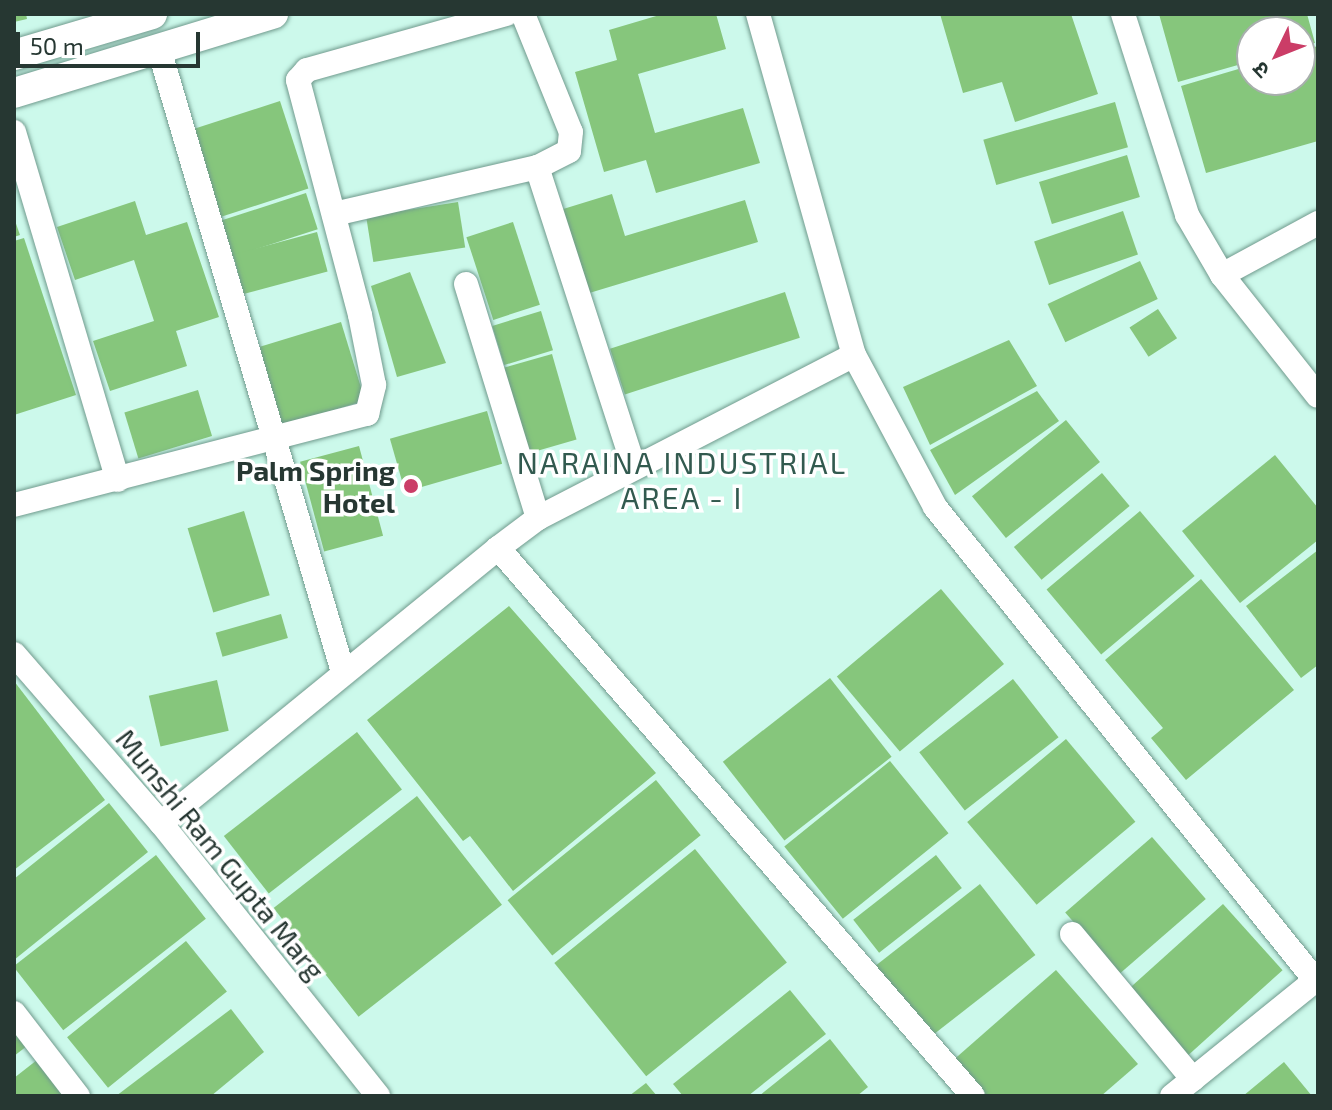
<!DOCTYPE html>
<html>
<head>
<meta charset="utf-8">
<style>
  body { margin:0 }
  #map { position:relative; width:1332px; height:1110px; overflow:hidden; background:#ccf9eb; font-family:"Exo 2","Noto Sans Devanagari",sans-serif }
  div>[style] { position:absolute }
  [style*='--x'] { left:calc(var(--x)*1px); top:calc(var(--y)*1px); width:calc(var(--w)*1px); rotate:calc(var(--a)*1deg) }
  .building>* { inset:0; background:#86c67c; transform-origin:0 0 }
  .roads { filter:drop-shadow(0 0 2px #709a8d) drop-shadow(0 0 2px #709a8d) }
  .minor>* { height:24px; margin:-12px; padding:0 12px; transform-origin:12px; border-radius:12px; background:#fff }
  .major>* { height:30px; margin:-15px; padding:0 15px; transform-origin:15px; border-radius:15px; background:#fff }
  .dots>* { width:22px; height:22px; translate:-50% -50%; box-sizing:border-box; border:4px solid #fff; border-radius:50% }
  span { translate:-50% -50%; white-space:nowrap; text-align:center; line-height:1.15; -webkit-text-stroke:7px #fff; paint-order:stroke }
  .poi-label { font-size:28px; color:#263732; font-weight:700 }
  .right { translate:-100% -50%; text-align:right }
  .street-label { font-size:28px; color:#263732 }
  .neighbourhood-label { font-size:30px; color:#325a4f; letter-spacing:2px }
  .frame { position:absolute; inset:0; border:16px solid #263732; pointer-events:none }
  .north { position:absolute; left:1236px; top:16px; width:80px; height:80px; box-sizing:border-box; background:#fff; border:2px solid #a8afad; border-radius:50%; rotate:227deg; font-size:22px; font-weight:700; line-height:32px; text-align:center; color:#263732 }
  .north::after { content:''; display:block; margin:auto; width:28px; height:36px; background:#cb3d67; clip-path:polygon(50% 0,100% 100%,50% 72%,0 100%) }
  .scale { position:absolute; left:16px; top:32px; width:184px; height:36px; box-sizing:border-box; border:4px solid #263732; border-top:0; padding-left:10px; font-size:24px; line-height:28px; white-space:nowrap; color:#263732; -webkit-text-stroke:6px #fff; paint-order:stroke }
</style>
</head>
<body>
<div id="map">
  <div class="building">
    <i style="clip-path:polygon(14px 14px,26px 14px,27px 19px,14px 22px)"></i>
    <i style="clip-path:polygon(663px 14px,716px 14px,726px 49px,638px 74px,655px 133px,743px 108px,760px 163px,656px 193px,646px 160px,604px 172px,575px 72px,617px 60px,609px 30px)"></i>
    <i style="clip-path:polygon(940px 14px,1071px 14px,1098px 94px,1015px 122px,1002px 82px,963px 93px)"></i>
    <i style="clip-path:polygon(1159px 14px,1307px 14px,1315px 43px,1300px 48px,1300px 32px,1252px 32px,1252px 61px,1178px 82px)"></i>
    <i style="clip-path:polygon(1318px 46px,1318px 141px,1206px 173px,1181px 86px,1252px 65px,1252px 80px,1300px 80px,1300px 51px)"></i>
    <i style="left:280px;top:101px;width:92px;height:99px;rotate:72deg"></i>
    <i style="left:1115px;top:102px;width:47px;height:137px;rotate:74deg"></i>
    <i style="left:1127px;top:155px;width:44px;height:92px;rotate:73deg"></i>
    <i style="left:306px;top:193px;width:38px;height:90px;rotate:72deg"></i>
    <i style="clip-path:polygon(612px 194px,625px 236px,745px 200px,758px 242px,586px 294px,560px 210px)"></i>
    <i style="clip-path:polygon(135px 201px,146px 235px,187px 222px,219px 317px,176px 331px,187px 366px,110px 391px,93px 341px,154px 321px,134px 260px,75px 280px,57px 227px)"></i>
    <i style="left:458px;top:202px;width:46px;height:93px;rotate:81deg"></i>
    <i style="left:1123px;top:211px;width:46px;height:94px;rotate:71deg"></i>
    <i style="clip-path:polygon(14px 218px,20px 235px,14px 237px)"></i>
    <i style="left:513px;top:222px;width:87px;height:49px;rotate:72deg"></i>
    <i style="left:317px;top:232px;width:41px;height:87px;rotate:75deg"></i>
    <i style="clip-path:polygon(24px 238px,76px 395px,14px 415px,14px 241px)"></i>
    <i style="left:1140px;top:261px;width:42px;height:102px;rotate:65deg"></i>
    <i style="clip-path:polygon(410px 272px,446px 363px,397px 377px,371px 286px)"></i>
    <i style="left:785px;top:292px;width:48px;height:184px;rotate:72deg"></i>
    <i style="left:1158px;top:309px;width:35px;height:34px;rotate:57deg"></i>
    <i style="left:541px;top:311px;width:41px;height:51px;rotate:73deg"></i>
    <i style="left:341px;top:322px;width:82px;height:89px;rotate:73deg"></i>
    <i style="clip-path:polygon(1009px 340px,1037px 386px,930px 445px,903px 387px)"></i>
    <i style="left:552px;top:354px;width:89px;height:53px;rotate:74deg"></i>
    <i style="left:198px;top:390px;width:48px;height:77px;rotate:73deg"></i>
    <i style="clip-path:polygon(1037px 391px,1059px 421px,955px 495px,930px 450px)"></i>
    <i style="left:487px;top:411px;width:55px;height:101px;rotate:74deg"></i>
    <i style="left:1066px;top:420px;width:54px;height:121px;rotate:51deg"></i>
    <i style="left:359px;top:446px;width:93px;height:61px;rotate:75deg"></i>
    <i style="clip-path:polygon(1275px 455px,1318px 508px,1318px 540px,1240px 603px,1182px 531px)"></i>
    <i style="left:1102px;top:473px;width:43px;height:115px;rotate:50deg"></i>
    <i style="left:244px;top:511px;width:88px;height:59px;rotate:73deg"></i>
    <i style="left:1140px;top:511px;width:85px;height:122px;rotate:50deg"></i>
    <i style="clip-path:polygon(1318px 550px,1318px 665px,1301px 678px,1246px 606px)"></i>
    <i style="clip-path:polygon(1201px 579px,1294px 690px,1186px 780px,1151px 738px,1163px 728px,1105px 660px)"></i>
    <i style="left:941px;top:589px;width:98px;height:136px;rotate:50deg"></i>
    <i style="clip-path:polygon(509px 606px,656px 773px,513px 891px,470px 836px,463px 841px,367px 720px)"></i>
    <i style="left:281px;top:614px;width:25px;height:68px;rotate:74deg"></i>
    <i style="left:830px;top:678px;width:100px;height:136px;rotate:52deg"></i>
    <i style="left:1013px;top:679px;width:74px;height:119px;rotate:52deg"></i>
    <i style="left:217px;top:680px;width:52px;height:70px;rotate:77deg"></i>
    <i style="clip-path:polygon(14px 681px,105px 800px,14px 870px)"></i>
    <i style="left:357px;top:732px;width:73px;height:169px;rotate:52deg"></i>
    <i style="left:1066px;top:739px;width:108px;height:129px;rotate:50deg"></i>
    <i style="left:890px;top:761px;width:93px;height:136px;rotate:51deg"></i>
    <i style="left:656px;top:780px;width:71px;height:191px;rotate:51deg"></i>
    <i style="left:417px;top:796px;width:138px;height:182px;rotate:52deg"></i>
    <i style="clip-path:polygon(109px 803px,148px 852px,14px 960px,14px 879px)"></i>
    <i style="left:1152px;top:837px;width:82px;height:115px;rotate:49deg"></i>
    <i style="left:695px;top:849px;width:146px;height:181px;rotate:51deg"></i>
    <i style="left:156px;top:855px;width:81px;height:181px;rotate:52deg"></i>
    <i style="left:936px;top:855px;width:42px;height:105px;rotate:52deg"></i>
    <i style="left:980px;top:884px;width:90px;height:133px;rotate:52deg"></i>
    <i style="left:1223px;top:904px;width:89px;height:130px;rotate:48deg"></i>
    <i style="left:186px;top:941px;width:65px;height:153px;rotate:51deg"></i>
    <i style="clip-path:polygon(1056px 970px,1138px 1064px,1101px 1096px,979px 1096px,950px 1063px)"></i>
    <i style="clip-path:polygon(790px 990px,826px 1034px,748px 1096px,683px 1096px,673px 1084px)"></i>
    <i style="clip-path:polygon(231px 1009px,264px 1052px,211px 1096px,116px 1096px)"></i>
    <i style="clip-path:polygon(14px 1030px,27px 1046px,14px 1056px)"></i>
    <i style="clip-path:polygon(830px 1039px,868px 1087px,857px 1096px,759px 1096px)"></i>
    <i style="clip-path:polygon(37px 1060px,64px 1096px,14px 1096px,14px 1078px)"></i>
    <i style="clip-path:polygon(1284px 1062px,1312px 1096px,1243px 1096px)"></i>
    <i style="clip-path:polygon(646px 1083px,657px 1096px,629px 1096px)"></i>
  </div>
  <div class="roads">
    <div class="minor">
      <i style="--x:523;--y:14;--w:127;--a:67.9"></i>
      <i style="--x:571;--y:132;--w:19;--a:96"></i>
      <i style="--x:569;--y:151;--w:36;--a:153"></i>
      <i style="--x:537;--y:167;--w:315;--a:72.1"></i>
      <i style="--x:758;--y:14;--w:354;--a:74.3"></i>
      <i style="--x:854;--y:355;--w:172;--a:61.9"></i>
      <i style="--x:935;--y:507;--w:607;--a:51.22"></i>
      <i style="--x:1123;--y:14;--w:211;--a:72.3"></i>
      <i style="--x:1187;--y:215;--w:69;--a:59.7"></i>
      <i style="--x:1222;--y:275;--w:154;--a:51.6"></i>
      <i style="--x:159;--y:49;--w:650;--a:73.55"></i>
      <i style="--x:14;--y:132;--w:363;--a:73.4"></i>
      <i style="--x:334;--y:214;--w:208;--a:-13"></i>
      <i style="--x:1222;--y:275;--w:109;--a:-28.4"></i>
      <i style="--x:466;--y:284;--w:245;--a:72.9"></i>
      <i style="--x:854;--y:355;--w:356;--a:152.7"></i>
      <i style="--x:538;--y:518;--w:50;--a:143.1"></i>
      <i style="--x:498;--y:548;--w:725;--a:49.08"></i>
      <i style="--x:14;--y:505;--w:365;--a:-14.5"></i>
      <i style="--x:367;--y:414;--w:30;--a:-76"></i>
      <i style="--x:374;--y:385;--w:71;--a:-101.3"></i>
      <i style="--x:360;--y:315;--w:243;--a:-104.8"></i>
      <i style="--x:298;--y:80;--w:13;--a:-48"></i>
      <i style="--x:307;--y:70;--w:207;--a:-15.7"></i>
      <i style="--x:14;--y:654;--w:224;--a:49"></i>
      <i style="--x:161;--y:823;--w:349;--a:51.5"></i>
      <i style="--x:161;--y:823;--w:435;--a:-39.2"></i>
      <i style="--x:1072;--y:934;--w:189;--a:50.2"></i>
      <i style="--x:14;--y:1013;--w:105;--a:52.4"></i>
      <i style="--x:1172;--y:1096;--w:188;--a:-38.9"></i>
    </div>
    <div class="major">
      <i style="--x:14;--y:55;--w:144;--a:-16.5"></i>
      <i style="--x:14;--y:93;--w:271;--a:-17"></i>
    </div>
  </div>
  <div class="dots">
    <i style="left:411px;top:486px;background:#cb3d67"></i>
  </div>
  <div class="poi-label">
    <span class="right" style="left:395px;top:486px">Palm Spring<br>Hotel</span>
  </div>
  <div class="street-label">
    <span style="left:221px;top:854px;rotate:51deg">Munshi Ram Gupta Marg</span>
  </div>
  <div class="neighbourhood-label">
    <span style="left:682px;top:479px">NARAINA INDUSTRIAL<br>AREA - I</span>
  </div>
  <div class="frame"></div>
  <div class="north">उ</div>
  <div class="scale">50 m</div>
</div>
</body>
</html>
